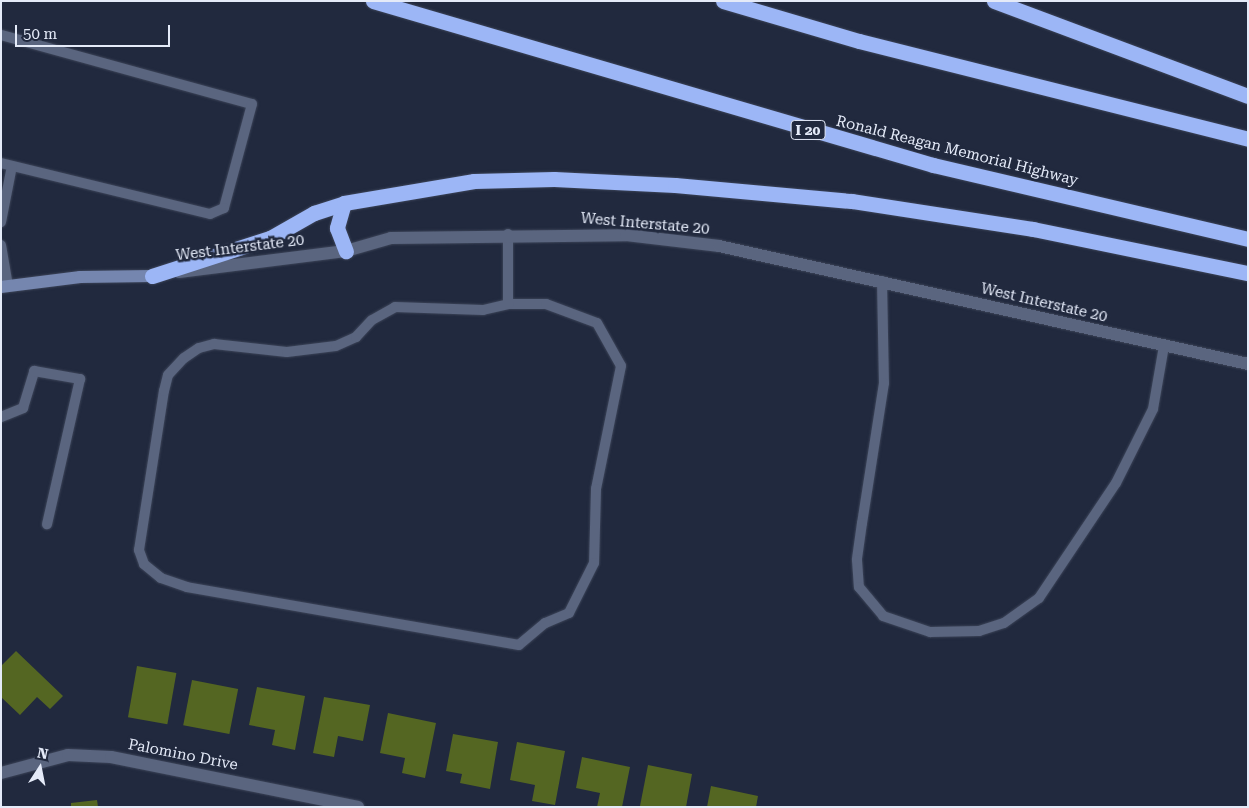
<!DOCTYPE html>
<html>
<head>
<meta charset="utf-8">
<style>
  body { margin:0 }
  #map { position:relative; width:1249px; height:808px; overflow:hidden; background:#21293e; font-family:"Roboto Serif",serif }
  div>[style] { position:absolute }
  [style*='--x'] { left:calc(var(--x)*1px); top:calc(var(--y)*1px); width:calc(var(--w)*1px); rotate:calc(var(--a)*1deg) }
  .building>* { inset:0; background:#546622; transform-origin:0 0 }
  .roads { filter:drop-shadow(0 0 1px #3c4458) drop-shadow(0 0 1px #3c4458) }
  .service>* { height:10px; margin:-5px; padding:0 5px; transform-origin:5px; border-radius:5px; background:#5a657f }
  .minor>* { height:12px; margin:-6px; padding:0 6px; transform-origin:6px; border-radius:6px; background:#5a657f }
  .secondary>* { height:12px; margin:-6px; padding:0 6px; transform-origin:6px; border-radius:6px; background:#7586af }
  .motorway>* { height:15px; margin:-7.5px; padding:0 7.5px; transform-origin:7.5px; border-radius:7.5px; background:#9cb6f6 }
  span { translate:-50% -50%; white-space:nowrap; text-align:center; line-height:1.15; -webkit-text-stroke:5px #21293e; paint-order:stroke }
  .shield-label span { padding:1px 4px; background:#21293e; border:1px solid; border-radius:4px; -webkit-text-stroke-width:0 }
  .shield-label { font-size:14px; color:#e4eaf8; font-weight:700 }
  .street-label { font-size:15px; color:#e4eaf8 }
  .frame { position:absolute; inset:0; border:2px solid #e4eaf8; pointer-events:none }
  .north { position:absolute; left:15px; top:743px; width:50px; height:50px; -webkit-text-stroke:4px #21293e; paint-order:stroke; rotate:11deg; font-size:14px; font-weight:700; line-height:20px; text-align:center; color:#e4eaf8 }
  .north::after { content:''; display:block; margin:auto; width:18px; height:22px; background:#e4eaf8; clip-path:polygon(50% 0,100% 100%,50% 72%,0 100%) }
  .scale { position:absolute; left:15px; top:25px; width:155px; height:22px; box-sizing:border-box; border:2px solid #e4eaf8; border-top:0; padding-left:6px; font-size:15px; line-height:18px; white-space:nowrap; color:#e4eaf8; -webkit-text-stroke:4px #21293e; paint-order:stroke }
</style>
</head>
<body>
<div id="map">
  <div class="building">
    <i style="clip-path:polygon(16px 651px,63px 696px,50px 709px,37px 697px,20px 715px,1px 697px,1px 666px)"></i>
    <i style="left:137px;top:666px;width:40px;height:52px;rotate:10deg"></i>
    <i style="left:192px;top:680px;width:47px;height:46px;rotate:11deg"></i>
    <i style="clip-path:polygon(257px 687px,305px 696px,295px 750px,272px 745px,275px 730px,249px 725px)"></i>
    <i style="clip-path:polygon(324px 697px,370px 705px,363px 741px,338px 736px,334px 757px,313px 753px)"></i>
    <i style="clip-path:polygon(388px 713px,436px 723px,425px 778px,402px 773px,405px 758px,380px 753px)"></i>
    <i style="clip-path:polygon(453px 734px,498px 742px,490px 789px,460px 783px,462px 774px,446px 771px)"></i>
    <i style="clip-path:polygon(517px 742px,565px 751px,555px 805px,532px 801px,535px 785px,510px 780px)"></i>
    <i style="clip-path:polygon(582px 757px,630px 767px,622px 807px,597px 807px,600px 793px,576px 788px)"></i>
    <i style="clip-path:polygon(648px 765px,692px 774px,686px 807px,640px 806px)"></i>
    <i style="clip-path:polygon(711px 786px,758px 796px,756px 807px,707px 807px)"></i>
    <i style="clip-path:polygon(97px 800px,98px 807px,71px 807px,71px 803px)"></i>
  </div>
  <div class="roads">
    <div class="service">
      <i style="--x:1;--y:35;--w:260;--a:15.4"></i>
      <i style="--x:252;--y:104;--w:108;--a:105.1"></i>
      <i style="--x:224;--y:208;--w:15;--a:157"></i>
      <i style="--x:210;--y:214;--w:215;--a:-166.3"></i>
      <i style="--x:1;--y:222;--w:57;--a:-78.9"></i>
      <i style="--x:1;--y:245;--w:42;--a:80.3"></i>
      <i style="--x:882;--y:281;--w:102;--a:88.9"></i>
      <i style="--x:884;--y:383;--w:142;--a:98.9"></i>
      <i style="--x:862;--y:523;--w:37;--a:98"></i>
      <i style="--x:857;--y:560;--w:27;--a:86"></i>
      <i style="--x:859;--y:587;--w:38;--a:50"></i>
      <i style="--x:883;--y:616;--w:50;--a:18.8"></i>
      <i style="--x:930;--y:632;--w:49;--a:-1.2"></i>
      <i style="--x:979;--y:631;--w:26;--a:-18"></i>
      <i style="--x:1004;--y:623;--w:43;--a:-35.5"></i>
      <i style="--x:1039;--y:598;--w:138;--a:-56.2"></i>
      <i style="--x:1116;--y:483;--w:83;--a:-63.4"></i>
      <i style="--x:1153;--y:409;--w:64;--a:-80.1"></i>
      <i style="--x:508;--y:304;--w:38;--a:0"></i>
      <i style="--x:546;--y:304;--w:54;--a:20.4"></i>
      <i style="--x:597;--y:323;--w:49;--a:60.8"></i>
      <i style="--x:621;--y:366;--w:126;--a:101.5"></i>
      <i style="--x:596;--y:489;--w:74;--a:91.5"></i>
      <i style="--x:594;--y:563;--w:56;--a:116.6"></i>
      <i style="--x:569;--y:613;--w:26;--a:157"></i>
      <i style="--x:545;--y:623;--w:34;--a:140"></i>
      <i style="--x:519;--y:645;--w:337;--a:-170.1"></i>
      <i style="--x:187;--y:587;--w:28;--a:-161"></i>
      <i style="--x:161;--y:578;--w:22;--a:-141"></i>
      <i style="--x:144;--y:564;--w:15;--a:-110"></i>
      <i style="--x:139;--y:550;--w:161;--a:-81.1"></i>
      <i style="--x:164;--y:391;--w:16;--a:-76"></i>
      <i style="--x:168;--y:375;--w:23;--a:-47"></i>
      <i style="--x:184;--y:358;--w:18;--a:-34"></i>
      <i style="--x:199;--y:348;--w:16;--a:-15"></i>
      <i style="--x:214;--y:344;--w:73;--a:6.3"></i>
      <i style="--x:287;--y:352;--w:49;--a:-7"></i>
      <i style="--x:336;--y:346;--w:22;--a:-24"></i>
      <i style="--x:356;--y:337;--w:23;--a:-47"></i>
      <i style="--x:372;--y:320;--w:26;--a:-29"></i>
      <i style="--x:395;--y:307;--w:88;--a:2"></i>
      <i style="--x:483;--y:310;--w:26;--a:-13"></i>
      <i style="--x:508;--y:304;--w:70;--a:-90"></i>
      <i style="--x:1;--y:417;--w:24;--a:-22"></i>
      <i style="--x:23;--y:408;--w:39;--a:-73"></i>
      <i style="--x:34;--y:371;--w:47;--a:9.9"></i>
      <i style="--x:80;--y:379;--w:149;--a:102.8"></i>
    </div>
    <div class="minor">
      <i style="--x:179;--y:272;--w:168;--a:-7.2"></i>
      <i style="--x:346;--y:251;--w:47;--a:-16.1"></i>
      <i style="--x:391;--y:238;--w:235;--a:-0.7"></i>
      <i style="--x:626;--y:235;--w:94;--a:6.7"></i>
      <i style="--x:719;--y:246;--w:542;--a:12.57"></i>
      <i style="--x:1;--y:773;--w:69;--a:-15"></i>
      <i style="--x:68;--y:755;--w:43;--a:2.7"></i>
      <i style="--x:111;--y:757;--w:252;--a:11.4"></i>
    </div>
    <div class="secondary">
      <i style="--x:1;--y:287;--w:80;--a:-7.2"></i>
      <i style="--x:80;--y:277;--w:72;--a:-0.8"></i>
    </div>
    <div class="motorway">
      <i style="--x:373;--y:1;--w:584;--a:16.32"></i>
      <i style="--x:933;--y:165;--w:324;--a:13.2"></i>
      <i style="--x:723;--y:1;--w:142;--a:16.4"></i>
      <i style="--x:859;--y:41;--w:401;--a:14.1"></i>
      <i style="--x:994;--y:1;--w:271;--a:20.5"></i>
      <i style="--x:344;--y:203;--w:26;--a:106"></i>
      <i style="--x:337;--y:228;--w:25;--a:69"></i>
      <i style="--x:152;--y:276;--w:124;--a:-17.9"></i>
      <i style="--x:270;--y:238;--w:51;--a:-29.6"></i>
      <i style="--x:314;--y:213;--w:32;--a:-18"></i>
      <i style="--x:344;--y:203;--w:132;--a:-9.6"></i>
      <i style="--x:474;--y:181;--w:80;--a:-1.4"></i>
      <i style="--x:554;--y:179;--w:121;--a:2.8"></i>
      <i style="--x:675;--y:185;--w:178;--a:5.2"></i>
      <i style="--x:852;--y:201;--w:183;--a:8.8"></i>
      <i style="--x:1033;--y:229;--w:219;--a:11.6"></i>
    </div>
  </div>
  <div class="shield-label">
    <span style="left:808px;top:130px">I 20</span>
  </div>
  <div class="street-label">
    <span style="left:957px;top:151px;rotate:14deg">Ronald Reagan Memorial Highway</span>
    <span style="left:645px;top:224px;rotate:5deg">West Interstate 20</span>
    <span style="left:240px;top:248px;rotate:-7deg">West Interstate 20</span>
    <span style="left:1044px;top:303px;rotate:13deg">West Interstate 20</span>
    <span style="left:183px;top:755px;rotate:11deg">Palomino Drive</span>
  </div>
  <div class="frame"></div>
  <div class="north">N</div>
  <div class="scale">50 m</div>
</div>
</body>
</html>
